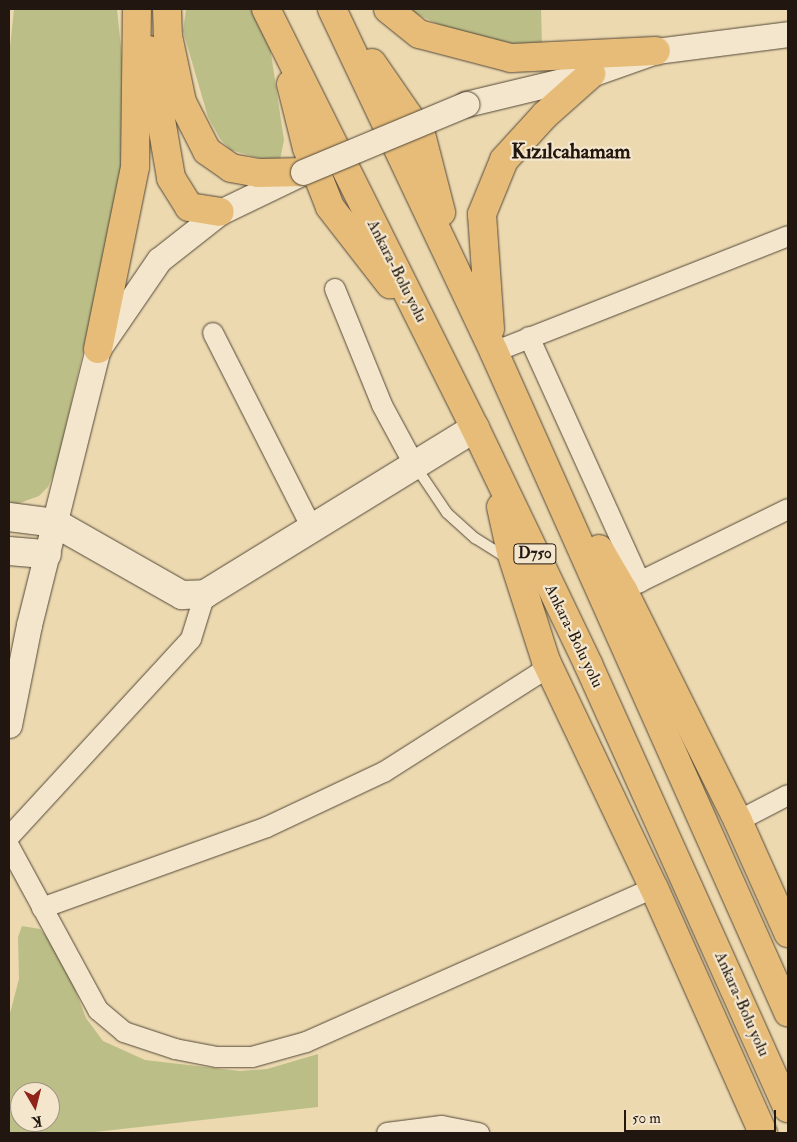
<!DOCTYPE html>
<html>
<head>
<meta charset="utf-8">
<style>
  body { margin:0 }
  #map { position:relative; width:797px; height:1142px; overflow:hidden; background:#ecd9b0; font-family:"IM FELL Double Pica",serif }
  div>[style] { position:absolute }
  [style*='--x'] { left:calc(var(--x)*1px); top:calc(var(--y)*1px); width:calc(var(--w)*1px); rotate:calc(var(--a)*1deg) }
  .green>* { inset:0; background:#bcbe88 }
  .roads { filter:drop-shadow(0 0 1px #544838) drop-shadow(0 0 1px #544838) }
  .service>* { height:10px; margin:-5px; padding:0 5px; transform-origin:5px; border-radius:5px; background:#f3e6cc }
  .minor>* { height:20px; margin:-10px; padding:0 10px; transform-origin:10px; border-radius:10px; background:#f3e6cc }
  .tertiary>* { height:25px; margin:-12.5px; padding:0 12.5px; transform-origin:12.5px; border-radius:12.5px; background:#f3e6cc }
  .secondary>* { height:28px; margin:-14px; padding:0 14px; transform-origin:14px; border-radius:14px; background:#f3e6cc }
  .trunk>* { height:28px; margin:-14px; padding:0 14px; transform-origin:14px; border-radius:14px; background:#e6bc78 }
  .bridges { filter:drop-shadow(0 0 1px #544838) drop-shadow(0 0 1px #544838) }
  .tertiary-bridge>* { height:25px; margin:-12.5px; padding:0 12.5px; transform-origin:12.5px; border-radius:12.5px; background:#f3e6cc }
  span { translate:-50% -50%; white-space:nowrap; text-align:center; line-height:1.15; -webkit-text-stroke:4.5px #f3e6cc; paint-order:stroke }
  .shield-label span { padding:1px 4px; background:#f3e6cc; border:1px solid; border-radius:4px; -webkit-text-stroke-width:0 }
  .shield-label { font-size:15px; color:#211710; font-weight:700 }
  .street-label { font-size:16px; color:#211710 }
  .district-label { font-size:21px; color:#211710; font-weight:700 }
  .frame { position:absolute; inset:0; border:10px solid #211710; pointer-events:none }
  .north { position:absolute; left:10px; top:1082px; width:50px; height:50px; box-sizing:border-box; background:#f3e6cc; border:1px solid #9f9381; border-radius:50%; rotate:172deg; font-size:14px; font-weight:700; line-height:20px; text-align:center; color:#211710 }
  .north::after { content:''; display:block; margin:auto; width:18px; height:22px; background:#8f2418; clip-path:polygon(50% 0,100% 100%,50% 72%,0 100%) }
  .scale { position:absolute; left:624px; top:1110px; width:152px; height:22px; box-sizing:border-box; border:2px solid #211710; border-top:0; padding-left:6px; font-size:15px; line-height:18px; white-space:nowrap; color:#211710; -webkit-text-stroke:4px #f3e6cc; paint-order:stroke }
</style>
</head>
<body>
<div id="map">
  <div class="green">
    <i style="clip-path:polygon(14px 9px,117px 9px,123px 67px,124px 172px,57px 465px,48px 487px,39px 496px,17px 504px,9px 502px,9px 57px)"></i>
    <i style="clip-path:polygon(186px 9px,254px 9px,269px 40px,284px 140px,280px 160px,273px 162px,231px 150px,220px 139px,208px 117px,183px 31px)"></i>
    <i style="clip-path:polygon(406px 9px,541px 9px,542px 44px,514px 46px,455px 32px)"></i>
    <i style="clip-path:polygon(evenodd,22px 926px,40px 929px,62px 955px,86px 1018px,103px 1041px,145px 1060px,240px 1071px,267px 1069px,318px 1054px,318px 1107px,86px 1133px,9px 1133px,9px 1017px,19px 979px,18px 937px,22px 926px,20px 1092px,50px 1092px,50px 1122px,20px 1122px,20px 1092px)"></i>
  </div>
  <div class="roads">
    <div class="service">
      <i style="--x:416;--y:467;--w:55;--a:56"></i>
      <i style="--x:447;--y:513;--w:38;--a:42"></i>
      <i style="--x:475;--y:538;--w:38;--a:32"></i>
    </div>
    <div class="minor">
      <i style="--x:335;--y:289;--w:125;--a:67.9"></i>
      <i style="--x:382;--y:405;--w:69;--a:61.6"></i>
      <i style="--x:213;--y:333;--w:219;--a:63.1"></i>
      <i style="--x:529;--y:337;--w:269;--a:65.6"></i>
      <i style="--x:494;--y:352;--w:316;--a:-21.5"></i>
      <i style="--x:629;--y:587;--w:177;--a:-26.1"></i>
      <i style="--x:738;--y:821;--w:56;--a:-27.5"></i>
      <i style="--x:9;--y:837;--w:269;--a:-47.4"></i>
      <i style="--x:191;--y:639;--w:47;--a:-72.7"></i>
      <i style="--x:9;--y:846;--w:187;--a:61.5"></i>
      <i style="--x:98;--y:1010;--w:34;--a:40"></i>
      <i style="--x:124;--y:1032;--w:54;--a:18.4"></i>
      <i style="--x:175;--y:1049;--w:43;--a:10.8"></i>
      <i style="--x:217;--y:1057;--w:35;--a:0"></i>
      <i style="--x:252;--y:1057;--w:56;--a:-15.5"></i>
      <i style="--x:306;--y:1042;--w:381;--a:-23.9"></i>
      <i style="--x:42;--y:908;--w:239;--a:-19.8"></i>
      <i style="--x:267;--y:827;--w:129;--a:-25.2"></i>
      <i style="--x:384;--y:772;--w:196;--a:-32.5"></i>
      <i style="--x:387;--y:1133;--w:55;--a:-7.3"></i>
      <i style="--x:442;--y:1126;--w:38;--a:11"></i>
    </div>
    <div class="tertiary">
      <i style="--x:466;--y:104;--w:129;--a:-13.5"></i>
      <i style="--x:591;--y:74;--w:69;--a:-19.5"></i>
      <i style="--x:656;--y:51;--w:133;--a:-7.3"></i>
      <i style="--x:9;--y:725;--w:102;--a:-78.7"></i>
      <i style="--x:29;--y:625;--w:284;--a:-76"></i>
      <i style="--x:98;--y:349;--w:108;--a:-55.6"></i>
      <i style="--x:159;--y:260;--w:78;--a:-38.2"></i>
      <i style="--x:220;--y:212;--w:92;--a:-25.7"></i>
    </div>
    <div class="secondary">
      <i style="--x:9;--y:517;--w:46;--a:7.4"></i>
      <i style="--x:55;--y:523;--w:146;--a:29.6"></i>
      <i style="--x:182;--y:595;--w:23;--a:-2"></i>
      <i style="--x:205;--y:594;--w:317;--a:-31.6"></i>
      <i style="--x:9;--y:551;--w:38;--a:5"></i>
    </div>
    <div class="trunk">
      <i style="--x:167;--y:9;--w:27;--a:88"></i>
      <i style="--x:168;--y:36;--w:67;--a:78"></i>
      <i style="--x:182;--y:102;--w:55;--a:63"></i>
      <i style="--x:207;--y:151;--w:29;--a:35"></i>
      <i style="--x:231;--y:168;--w:27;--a:10"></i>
      <i style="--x:258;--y:173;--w:45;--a:-1.3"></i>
      <i style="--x:266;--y:9;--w:468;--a:63.5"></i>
      <i style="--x:475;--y:428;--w:262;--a:64.4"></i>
      <i style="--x:588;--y:664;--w:487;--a:65.8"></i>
      <i style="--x:332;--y:9;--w:379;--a:64.7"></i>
      <i style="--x:494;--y:352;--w:723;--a:65.99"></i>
      <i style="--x:388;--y:9;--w:40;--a:39"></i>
      <i style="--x:419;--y:34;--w:95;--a:14.6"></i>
      <i style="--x:511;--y:58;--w:145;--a:-2.8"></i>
      <i style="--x:149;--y:50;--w:130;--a:80.2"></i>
      <i style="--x:171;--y:178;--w:34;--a:58"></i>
      <i style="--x:189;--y:207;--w:31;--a:9"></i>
      <i style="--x:372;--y:63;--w:86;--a:55.4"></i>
      <i style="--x:421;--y:134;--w:81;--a:75.6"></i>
      <i style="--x:291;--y:84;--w:66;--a:76"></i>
      <i style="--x:307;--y:148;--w:63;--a:68.7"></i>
      <i style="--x:330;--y:207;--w:98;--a:52.1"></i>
      <i style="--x:490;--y:329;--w:115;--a:-94"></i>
      <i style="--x:482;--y:214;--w:58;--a:-67.8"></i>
      <i style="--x:504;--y:160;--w:61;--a:-47.7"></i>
      <i style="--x:545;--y:115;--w:62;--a:-41.7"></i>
      <i style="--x:98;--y:349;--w:186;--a:-78.5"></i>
      <i style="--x:135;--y:167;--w:158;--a:-89.3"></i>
      <i style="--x:501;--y:507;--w:46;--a:77.5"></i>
      <i style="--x:511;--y:552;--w:114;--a:72.2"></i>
      <i style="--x:546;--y:661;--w:251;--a:64.6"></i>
      <i style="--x:654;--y:888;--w:268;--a:66"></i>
      <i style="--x:599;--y:549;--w:48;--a:59.7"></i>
      <i style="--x:623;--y:590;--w:258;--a:63.5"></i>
      <i style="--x:738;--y:821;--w:123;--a:65.9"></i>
    </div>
  </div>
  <div class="bridges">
    <div class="tertiary-bridge">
      <i style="--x:303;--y:172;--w:177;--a:-22.6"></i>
    </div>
  </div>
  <div class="shield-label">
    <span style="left:535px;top:554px">D750</span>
  </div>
  <div class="street-label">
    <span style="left:397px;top:271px;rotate:63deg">Ankara-Bolu yolu</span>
    <span style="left:574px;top:636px;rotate:64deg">Ankara-Bolu yolu</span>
    <span style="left:742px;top:1004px;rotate:66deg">Ankara-Bolu yolu</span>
  </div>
  <div class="district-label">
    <span style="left:571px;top:152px">Kızılcahamam</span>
  </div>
  <div class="frame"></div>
  <div class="north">K</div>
  <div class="scale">50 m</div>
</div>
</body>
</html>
